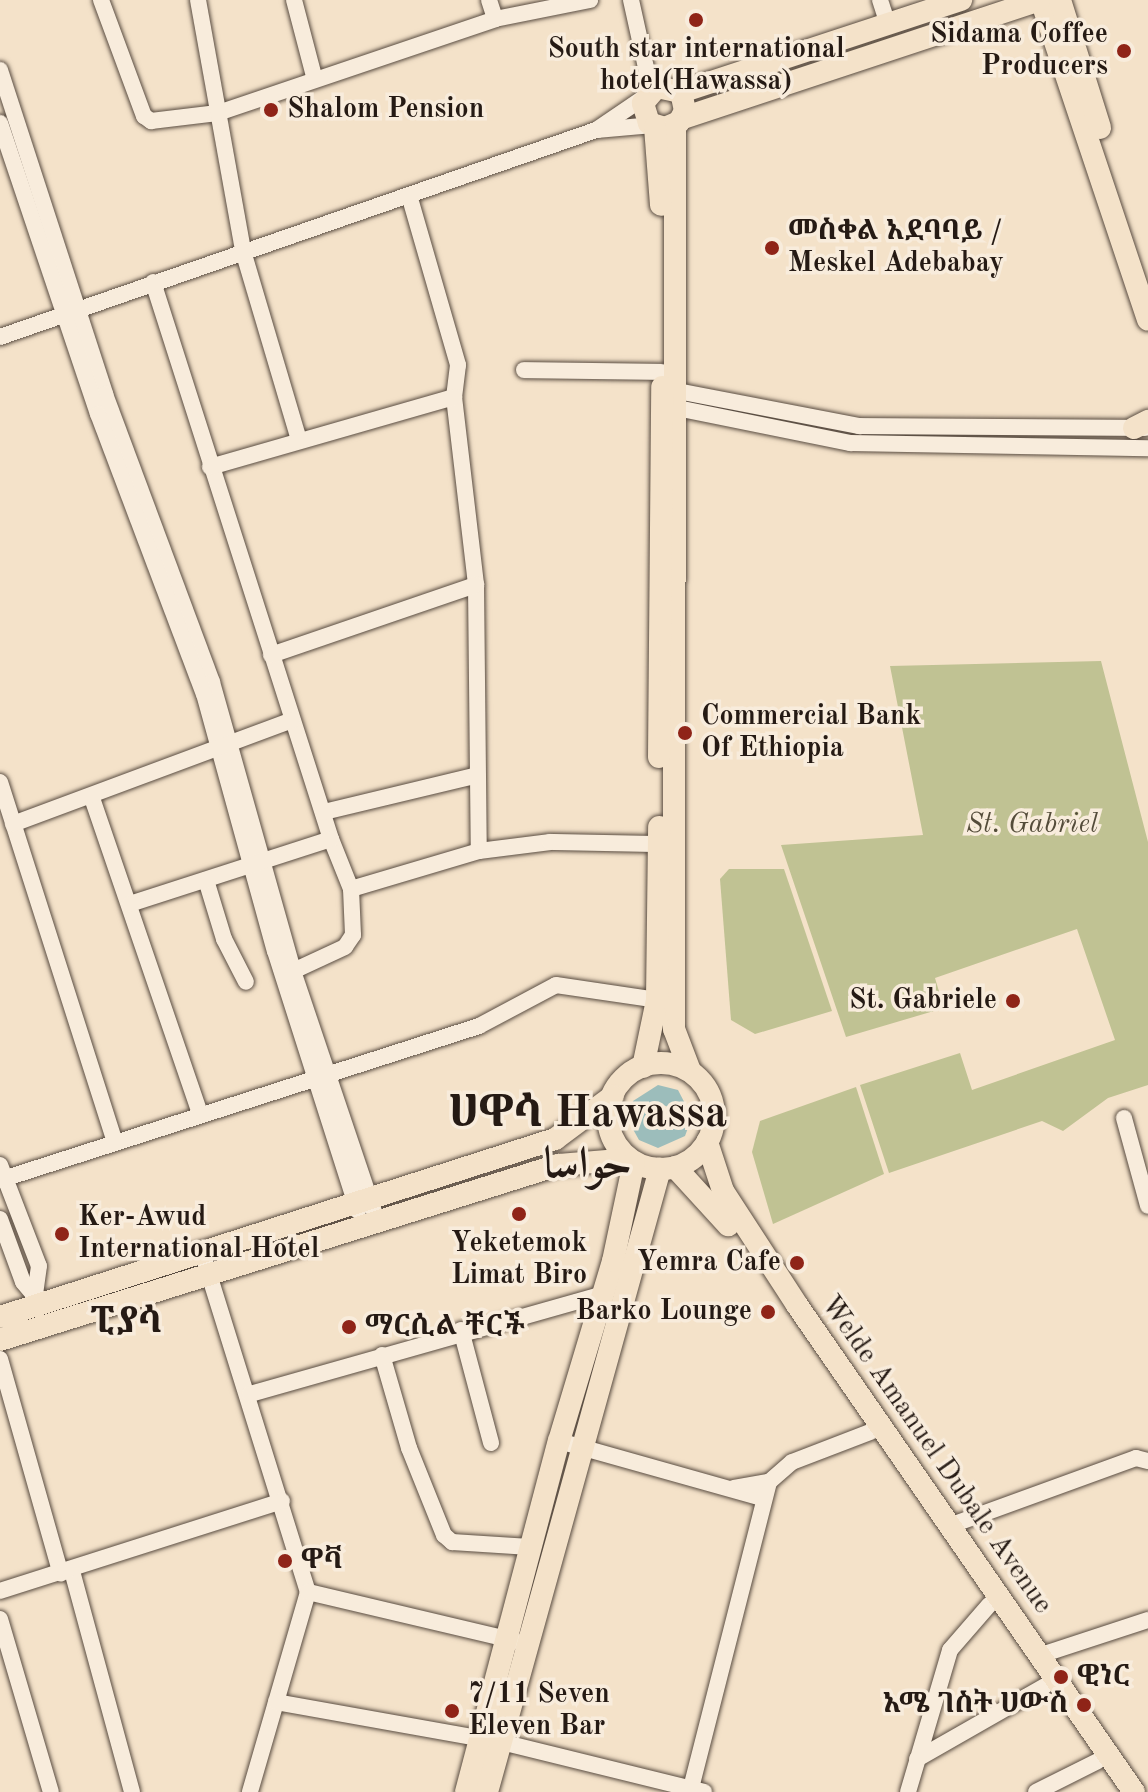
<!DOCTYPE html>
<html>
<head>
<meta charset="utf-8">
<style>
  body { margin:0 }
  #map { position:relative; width:1148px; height:1792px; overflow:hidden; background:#f4e2c9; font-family:"Old Standard TT",Amiri,"Noto Serif Ethiopic",serif }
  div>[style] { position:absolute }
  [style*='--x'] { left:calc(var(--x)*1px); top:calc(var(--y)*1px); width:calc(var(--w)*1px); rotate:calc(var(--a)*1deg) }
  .green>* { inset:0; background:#c0c293 }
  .water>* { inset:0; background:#9cbdbb }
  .roads { filter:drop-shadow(0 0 2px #594c41) drop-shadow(0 0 2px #594c41) }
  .minor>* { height:16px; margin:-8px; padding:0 8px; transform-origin:8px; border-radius:8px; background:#f8ecdc }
  .major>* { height:22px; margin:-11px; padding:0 11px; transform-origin:11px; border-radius:11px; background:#f4e2c9 }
  .major>.ring { margin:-11px; padding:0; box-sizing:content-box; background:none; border:22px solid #f4e2c9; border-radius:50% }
  .dots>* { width:22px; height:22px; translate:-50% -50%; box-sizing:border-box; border:4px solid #f8ecdc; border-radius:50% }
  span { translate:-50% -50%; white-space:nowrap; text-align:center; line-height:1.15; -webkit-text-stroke:7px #f8ecdc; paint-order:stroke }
  .poi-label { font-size:28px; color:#251a14; font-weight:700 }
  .right { translate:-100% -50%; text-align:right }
  .left { translate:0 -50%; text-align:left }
  .park-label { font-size:28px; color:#544c3a; font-style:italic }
  .street-label { font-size:28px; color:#251a14 }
  .district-label { font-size:36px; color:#251a14; font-weight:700 }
  .town-label { font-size:44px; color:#251a14; font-weight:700 }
</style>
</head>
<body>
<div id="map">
  <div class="green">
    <i style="clip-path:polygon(1101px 661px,1148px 842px,1148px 1085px,1108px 1098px,1063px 1131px,1042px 1121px,889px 1173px,860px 1085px,960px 1053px,972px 1090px,1115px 1040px,1077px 929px,935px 978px,944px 1008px,846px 1037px,781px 845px,923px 835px,890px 666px)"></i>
    <i style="clip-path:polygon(729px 869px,784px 869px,832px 1011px,755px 1034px,731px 1020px,720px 879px)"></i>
    <i style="clip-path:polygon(856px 1087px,884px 1174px,773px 1224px,752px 1152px,760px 1121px)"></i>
  </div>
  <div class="water">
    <i style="clip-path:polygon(evenodd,658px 1085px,678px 1090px,692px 1117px,685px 1136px,658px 1148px,639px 1140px,629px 1122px,633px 1101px,658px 1085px,659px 1103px,670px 1108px,673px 1117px,667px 1128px,659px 1130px,646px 1119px,648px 1110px,659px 1103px)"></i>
  </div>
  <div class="roads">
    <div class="minor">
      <i style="--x:101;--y:0;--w:124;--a:69.7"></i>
      <i style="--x:144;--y:116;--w:9;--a:36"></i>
      <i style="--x:151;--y:121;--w:67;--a:-6.8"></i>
      <i style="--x:218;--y:113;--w:293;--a:-18.7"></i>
      <i style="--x:495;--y:19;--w:97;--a:-11.3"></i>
      <i style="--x:198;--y:0;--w:255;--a:79.8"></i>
      <i style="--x:243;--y:251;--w:197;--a:73.5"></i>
      <i style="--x:294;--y:0;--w:79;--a:75.3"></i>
      <i style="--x:489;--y:0;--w:20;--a:72"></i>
      <i style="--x:631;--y:0;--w:92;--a:77.5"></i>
      <i style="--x:880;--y:0;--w:25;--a:72"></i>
      <i style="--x:0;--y:70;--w:341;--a:72"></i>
      <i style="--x:105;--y:394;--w:307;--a:69.6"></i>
      <i style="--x:212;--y:682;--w:300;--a:74.3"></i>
      <i style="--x:293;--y:971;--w:264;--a:71.4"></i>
      <i style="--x:0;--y:123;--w:307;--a:71.4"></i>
      <i style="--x:98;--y:414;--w:299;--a:69.3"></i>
      <i style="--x:204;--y:694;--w:267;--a:74.6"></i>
      <i style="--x:275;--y:951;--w:273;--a:72.3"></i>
      <i style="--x:598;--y:130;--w:55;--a:-5.2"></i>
      <i style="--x:409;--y:195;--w:177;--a:73.9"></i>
      <i style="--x:458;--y:365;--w:32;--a:97"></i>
      <i style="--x:454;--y:397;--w:189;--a:83.3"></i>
      <i style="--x:476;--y:585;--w:266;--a:89.4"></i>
      <i style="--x:153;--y:282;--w:585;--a:72.28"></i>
      <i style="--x:331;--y:839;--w:54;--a:68.2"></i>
      <i style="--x:351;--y:889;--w:46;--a:87.5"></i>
      <i style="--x:353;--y:935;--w:14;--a:124"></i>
      <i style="--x:345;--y:947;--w:57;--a:155.2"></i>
      <i style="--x:0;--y:337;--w:631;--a:-19.15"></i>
      <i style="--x:596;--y:130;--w:60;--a:-34.2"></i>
      <i style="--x:524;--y:370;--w:137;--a:0.8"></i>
      <i style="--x:667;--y:389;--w:196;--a:10.9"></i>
      <i style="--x:859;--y:426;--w:286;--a:0.4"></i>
      <i style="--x:667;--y:406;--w:187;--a:11.4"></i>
      <i style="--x:850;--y:443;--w:298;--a:1"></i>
      <i style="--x:210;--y:467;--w:254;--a:-16"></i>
      <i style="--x:271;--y:655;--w:217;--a:-18.9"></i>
      <i style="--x:0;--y:782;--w:378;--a:72.3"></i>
      <i style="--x:92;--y:798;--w:333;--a:71.1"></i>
      <i style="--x:324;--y:812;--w:158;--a:-13.5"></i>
      <i style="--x:13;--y:824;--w:298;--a:-20.4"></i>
      <i style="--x:206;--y:880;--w:62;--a:73"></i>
      <i style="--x:224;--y:939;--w:48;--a:62.9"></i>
      <i style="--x:351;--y:889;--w:134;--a:-16.5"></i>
      <i style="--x:479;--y:851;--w:72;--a:-7.2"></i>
      <i style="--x:550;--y:842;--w:109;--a:1.1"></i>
      <i style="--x:130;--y:904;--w:211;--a:-17.9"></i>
      <i style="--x:1124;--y:1118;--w:91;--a:74.7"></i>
      <i style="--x:0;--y:1165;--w:108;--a:68.9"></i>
      <i style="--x:39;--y:1266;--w:28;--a:98"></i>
      <i style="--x:0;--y:1180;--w:503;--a:-17.82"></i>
      <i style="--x:479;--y:1026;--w:87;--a:-28"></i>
      <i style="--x:556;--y:985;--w:102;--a:8.4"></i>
      <i style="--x:0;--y:1219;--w:67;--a:69.9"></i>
      <i style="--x:23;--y:1282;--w:23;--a:50"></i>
      <i style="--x:202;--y:1252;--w:356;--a:72.7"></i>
      <i style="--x:308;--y:1592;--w:208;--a:106.2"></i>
      <i style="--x:461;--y:1330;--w:117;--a:75.1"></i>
      <i style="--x:382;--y:1355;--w:97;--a:73.8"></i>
      <i style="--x:409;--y:1448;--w:94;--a:68.1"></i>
      <i style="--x:444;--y:1535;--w:11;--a:41"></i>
      <i style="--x:452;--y:1542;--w:78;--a:3.7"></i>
      <i style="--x:0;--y:1359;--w:223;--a:74.2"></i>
      <i style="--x:250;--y:1394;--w:367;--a:-15.8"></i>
      <i style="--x:559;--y:1441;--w:211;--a:15.7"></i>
      <i style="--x:734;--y:1488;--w:36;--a:-10"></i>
      <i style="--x:949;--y:1526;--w:199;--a:-20"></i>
      <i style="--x:1136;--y:1458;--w:12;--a:14"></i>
      <i style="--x:72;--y:1571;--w:229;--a:74.8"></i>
      <i style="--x:0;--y:1591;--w:296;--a:-17.7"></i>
      <i style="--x:308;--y:1592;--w:214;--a:13.3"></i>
      <i style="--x:0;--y:1619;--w:180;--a:73.6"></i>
      <i style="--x:1038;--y:1656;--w:116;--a:-18.1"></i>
      <i style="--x:276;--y:1702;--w:229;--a:10.1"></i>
      <i style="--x:501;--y:1742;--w:209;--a:13.8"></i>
      <i style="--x:917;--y:1759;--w:147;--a:-29.7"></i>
      <i style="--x:690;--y:1792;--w:320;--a:-75.7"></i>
      <i style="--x:769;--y:1482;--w:30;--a:-41"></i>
      <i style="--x:792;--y:1462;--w:84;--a:-21"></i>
      <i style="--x:908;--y:1792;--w:148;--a:-73.5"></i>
      <i style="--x:950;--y:1650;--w:60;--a:-49.1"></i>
      <i style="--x:1036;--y:1792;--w:69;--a:-26.6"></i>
    </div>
    <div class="major">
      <i style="--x:1041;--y:0;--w:337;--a:71.5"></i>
      <i style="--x:1060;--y:0;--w:134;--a:72.6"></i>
      <i style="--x:681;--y:92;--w:19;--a:78"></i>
      <i style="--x:685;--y:111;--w:13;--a:119"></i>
      <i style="--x:679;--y:122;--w:15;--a:157"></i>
      <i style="--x:665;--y:128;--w:17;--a:-163"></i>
      <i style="--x:649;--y:123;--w:21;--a:-107"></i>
      <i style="--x:643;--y:103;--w:21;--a:-49"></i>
      <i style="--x:657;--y:87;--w:25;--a:12"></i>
      <i style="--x:681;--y:92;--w:295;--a:-18.2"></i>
      <i style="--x:683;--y:118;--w:375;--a:-18.3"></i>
      <i style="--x:675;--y:126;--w:903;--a:90.06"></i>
      <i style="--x:674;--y:1029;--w:45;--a:69.1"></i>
      <i style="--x:655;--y:127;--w:78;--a:85.6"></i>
      <i style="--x:1134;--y:428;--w:16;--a:-27"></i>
      <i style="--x:659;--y:757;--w:370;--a:-89.5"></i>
      <i class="ring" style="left:608px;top:1063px;width:84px;height:84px"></i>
      <i style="--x:643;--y:1067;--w:68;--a:-78.2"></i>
      <i style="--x:657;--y:1000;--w:173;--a:-89.3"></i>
      <i style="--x:707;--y:1142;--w:52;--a:71.9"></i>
      <i style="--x:723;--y:1191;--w:136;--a:57"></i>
      <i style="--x:797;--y:1305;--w:592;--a:55.32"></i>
      <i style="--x:675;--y:1167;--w:79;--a:47.6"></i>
      <i style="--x:0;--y:1317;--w:583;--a:-17.78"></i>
      <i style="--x:555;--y:1139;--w:72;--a:-36.6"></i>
      <i style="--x:0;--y:1340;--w:585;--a:-17.41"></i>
      <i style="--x:558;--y:1165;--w:71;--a:-4.8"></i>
      <i style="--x:466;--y:1792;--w:363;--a:-75.2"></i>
      <i style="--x:559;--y:1441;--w:188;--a:-73.3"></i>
      <i style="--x:613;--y:1261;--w:101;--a:-78"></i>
      <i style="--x:487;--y:1792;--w:647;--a:-74.48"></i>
    </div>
  </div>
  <div class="dots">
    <i style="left:696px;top:20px;background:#8f2418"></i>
    <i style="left:1124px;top:51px;background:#8f2418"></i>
    <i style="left:271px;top:110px;background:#8f2418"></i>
    <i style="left:772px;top:248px;background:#8f2418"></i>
    <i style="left:685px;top:733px;background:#8f2418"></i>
    <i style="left:1013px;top:1001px;background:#8f2418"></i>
    <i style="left:519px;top:1214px;background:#8f2418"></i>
    <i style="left:62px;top:1234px;background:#8f2418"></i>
    <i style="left:797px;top:1263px;background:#8f2418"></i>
    <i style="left:768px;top:1312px;background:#8f2418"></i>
    <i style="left:349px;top:1327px;background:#8f2418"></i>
    <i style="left:285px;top:1561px;background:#8f2418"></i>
    <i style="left:1061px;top:1677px;background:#8f2418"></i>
    <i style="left:1084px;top:1705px;background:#8f2418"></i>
    <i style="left:452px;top:1711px;background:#8f2418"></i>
  </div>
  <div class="poi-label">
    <span class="right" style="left:1108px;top:51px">Sidama Coffee<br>Producers</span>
    <span style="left:696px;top:66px">South star international<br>hotel(Hawassa)</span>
    <span class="left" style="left:287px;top:110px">Shalom Pension</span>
    <span class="left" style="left:788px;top:248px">መስቀል አደባባይ /<br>Meskel Adebabay</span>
    <span class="left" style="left:701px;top:733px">Commercial Bank<br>Of Ethiopia</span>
    <span class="right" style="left:997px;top:1001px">St. Gabriele</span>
    <span class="left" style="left:78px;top:1234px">Ker-Awud<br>International Hotel</span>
    <span style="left:519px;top:1260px">Yeketemok<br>Limat Biro</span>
    <span class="right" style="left:781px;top:1263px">Yemra Cafe</span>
    <span class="right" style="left:752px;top:1312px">Barko Lounge</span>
    <span class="left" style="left:365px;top:1327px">ማርሲል ቸርች</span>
    <span class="left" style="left:301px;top:1561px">ዋቫ</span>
    <span class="left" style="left:1077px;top:1677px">ዊነር</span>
    <span class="left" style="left:468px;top:1711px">7/11 Seven<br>Eleven Bar</span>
    <span class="right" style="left:1068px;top:1705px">አሜ ገስት ሀውስ</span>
  </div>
  <div class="park-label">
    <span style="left:1032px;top:825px">St. Gabriel</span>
  </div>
  <div class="street-label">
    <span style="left:936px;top:1455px;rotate:55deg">Welde Amanuel Dubale Avenue</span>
  </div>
  <div class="district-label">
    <span style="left:126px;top:1324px">ፒያሳ</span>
  </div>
  <div class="town-label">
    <span style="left:588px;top:1140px">ሀዋሳ Hawassa<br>حواسا</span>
  </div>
</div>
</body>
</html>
